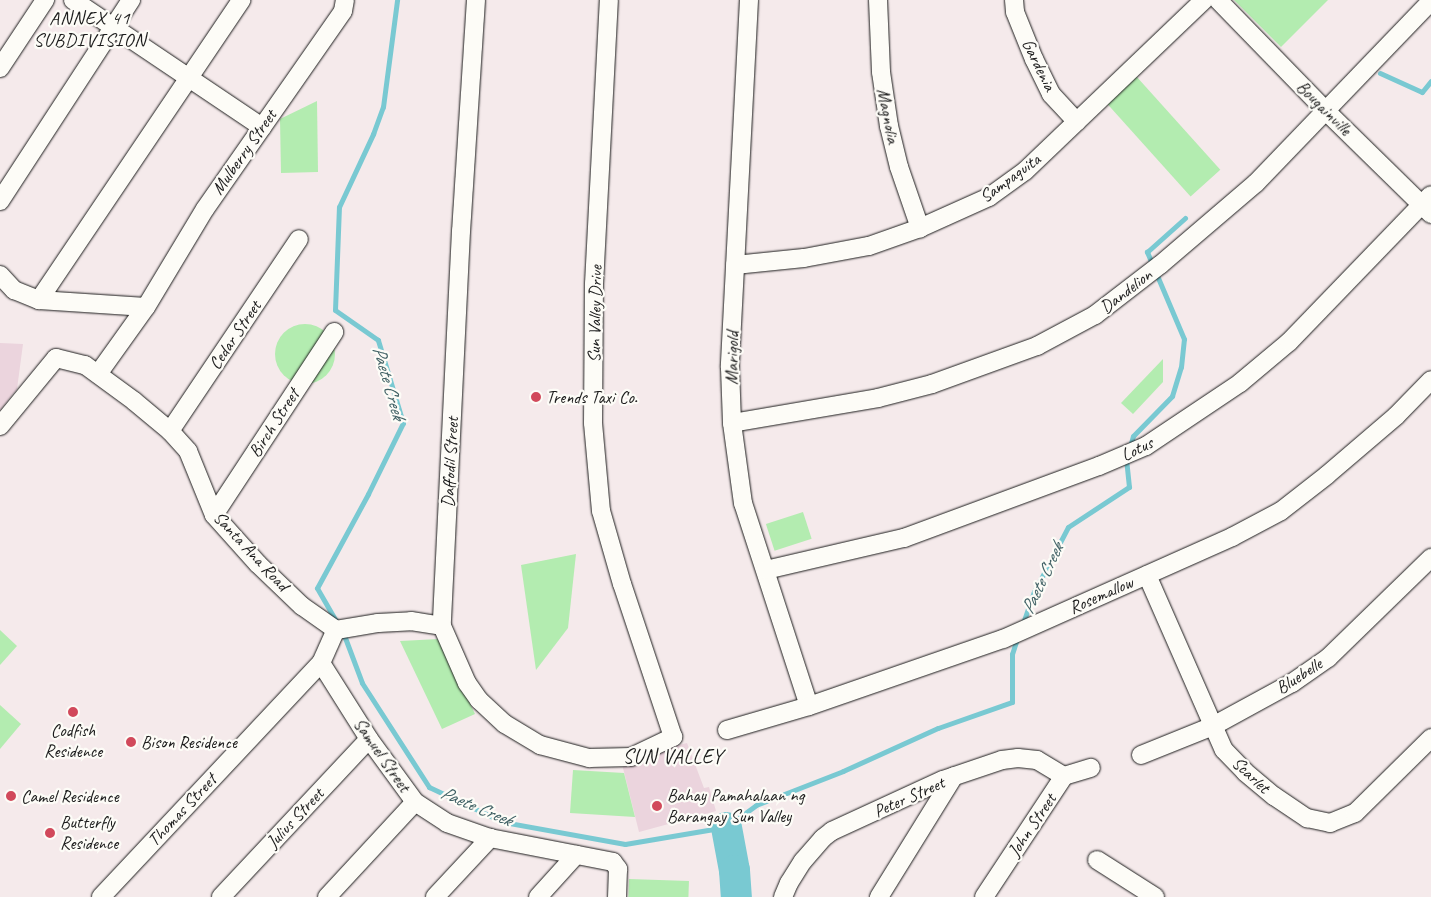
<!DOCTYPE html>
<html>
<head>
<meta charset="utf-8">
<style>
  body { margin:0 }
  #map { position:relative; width:1431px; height:897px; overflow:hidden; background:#f5eaeb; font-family:Caveat,sans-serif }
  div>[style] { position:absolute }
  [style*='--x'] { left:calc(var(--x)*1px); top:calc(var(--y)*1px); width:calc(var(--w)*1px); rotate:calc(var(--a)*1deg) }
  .built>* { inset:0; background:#ebd4dd }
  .green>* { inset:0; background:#b3ecb0; transform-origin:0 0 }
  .round { border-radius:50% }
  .stream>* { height:5px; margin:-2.5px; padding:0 2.5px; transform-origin:2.5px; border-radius:2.5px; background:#79c9d2 }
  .river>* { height:31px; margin:-15.5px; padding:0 15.5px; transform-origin:15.5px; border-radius:15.5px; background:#79c9d2 }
  .roads { filter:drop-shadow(0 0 1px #1c1c1c) drop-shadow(0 0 1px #1c1c1c) }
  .minor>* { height:18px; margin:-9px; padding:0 9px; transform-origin:9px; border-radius:9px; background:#fdfcf7 }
  .dots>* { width:14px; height:14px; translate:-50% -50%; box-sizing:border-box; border:2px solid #fdfcf7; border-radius:50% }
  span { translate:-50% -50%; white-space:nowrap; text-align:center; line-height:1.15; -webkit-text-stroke:4.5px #fdfcf7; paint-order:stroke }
  .street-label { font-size:18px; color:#1c1c1c }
  .poi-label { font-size:18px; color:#1c1c1c }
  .left { translate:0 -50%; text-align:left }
  .neighbourhood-label { font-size:19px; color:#1c1c1c; letter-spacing:1px }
  .water-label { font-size:19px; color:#416165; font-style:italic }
  .quarter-label { font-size:20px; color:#1c1c1c; letter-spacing:1px }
</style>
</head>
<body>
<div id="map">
  <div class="built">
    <i style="clip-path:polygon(0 343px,23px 344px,17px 389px,0 410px)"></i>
    <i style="clip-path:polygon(687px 743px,704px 788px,709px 787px,716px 811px,639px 832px,621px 760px)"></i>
  </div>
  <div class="green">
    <i style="clip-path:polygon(1234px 0,1328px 0,1281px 47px)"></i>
    <i style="left:1136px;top:76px;width:126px;height:40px;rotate:48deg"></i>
    <i style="clip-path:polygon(317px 101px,318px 172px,281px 173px,280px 119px)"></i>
    <i class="round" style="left:275px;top:324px;width:60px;height:60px"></i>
    <i style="clip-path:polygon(1163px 359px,1163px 382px,1133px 414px,1121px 403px)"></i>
    <i style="left:803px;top:512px;width:28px;height:39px;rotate:72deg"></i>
    <i style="clip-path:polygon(576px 554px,568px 628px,536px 670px,521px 565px)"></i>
    <i style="clip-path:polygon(0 630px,17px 646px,0 665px)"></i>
    <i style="clip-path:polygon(439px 639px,475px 714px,442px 729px,400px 641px)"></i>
    <i style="clip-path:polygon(0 705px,21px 724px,0 749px)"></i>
    <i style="clip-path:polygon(573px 770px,624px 773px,635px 817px,570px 813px)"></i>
    <i style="left:629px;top:879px;width:60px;height:18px;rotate:2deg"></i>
  </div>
  <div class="stream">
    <i style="--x:1380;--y:73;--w:46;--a:24.3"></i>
    <i style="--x:1422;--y:92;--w:14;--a:-51"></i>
    <i style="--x:1130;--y:447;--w:11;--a:-75"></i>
    <i style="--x:1133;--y:436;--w:56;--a:-45.7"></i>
    <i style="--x:1172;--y:396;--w:30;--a:-73"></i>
    <i style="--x:1181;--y:367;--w:28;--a:-84"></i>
    <i style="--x:1184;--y:339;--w:95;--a:-113"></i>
    <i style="--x:1147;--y:252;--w:51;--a:-41.8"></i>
    <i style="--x:336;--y:621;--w:38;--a:-120"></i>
    <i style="--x:317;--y:588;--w:107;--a:-61.5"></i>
    <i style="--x:368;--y:494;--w:79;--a:-63.8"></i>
    <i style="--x:403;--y:423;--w:87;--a:-106.8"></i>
    <i style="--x:378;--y:340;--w:52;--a:-145.1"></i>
    <i style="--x:335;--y:310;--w:103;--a:-87.8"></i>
    <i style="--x:339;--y:207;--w:81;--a:-65"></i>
    <i style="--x:373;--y:134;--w:29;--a:-70"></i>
    <i style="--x:383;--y:107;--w:108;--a:-82.5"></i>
    <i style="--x:1022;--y:626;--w:36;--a:-71"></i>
    <i style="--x:1034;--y:592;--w:73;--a:-62.4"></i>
    <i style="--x:1068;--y:527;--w:73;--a:-33.3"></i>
    <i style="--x:1129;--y:487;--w:29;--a:-96"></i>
    <i style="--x:344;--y:635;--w:51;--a:69.4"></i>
    <i style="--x:362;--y:683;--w:124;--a:57.2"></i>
    <i style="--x:429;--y:787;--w:82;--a:25.3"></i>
    <i style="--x:503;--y:822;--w:124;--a:10.2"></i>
    <i style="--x:625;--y:844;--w:102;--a:-9.6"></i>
    <i style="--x:726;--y:827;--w:37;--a:-36"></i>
    <i style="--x:756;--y:805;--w:93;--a:-21.3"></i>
    <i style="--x:843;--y:771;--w:104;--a:-24.4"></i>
    <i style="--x:938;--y:728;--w:78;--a:-19.4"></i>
    <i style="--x:1012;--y:702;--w:48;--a:-90"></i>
    <i style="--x:1012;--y:654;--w:19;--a:-72"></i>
  </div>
  <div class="river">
    <i style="--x:726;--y:827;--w:44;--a:79.5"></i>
    <i style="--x:734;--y:870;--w:27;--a:86"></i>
  </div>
  <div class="roads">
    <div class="minor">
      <i style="--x:73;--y:0;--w:228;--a:33.9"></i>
      <i style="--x:476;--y:0;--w:231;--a:93.7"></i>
      <i style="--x:461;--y:231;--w:395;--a:92.8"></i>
      <i style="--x:442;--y:626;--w:62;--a:66.3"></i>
      <i style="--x:467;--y:683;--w:21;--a:55"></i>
      <i style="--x:479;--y:700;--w:35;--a:43"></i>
      <i style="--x:505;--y:724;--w:41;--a:31"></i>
      <i style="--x:540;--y:745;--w:51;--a:14.9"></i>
      <i style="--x:589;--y:758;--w:42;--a:-1.4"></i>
      <i style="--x:631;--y:757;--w:47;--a:-25.5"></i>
      <i style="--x:673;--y:737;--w:161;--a:-108.4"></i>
      <i style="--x:622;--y:584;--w:76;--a:-106"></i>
      <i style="--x:601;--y:511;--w:88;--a:-95.2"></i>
      <i style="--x:593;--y:423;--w:139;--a:-89.6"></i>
      <i style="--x:594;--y:284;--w:284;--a:-87"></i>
      <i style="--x:749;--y:0;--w:368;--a:93"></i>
      <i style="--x:730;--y:368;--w:55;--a:87.9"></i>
      <i style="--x:732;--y:423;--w:81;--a:82.2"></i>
      <i style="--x:743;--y:503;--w:213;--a:72"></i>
      <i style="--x:878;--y:0;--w:72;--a:87.6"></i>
      <i style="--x:881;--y:72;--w:55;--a:81.6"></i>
      <i style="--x:889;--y:126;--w:42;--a:76.3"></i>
      <i style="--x:899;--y:167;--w:65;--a:71"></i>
      <i style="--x:1014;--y:0;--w:12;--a:85"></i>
      <i style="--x:1015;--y:12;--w:51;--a:68"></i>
      <i style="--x:1034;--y:59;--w:39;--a:64"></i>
      <i style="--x:1051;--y:94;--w:38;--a:47"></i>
      <i style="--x:1218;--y:0;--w:156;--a:45.8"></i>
      <i style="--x:1327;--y:112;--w:146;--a:44.4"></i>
      <i style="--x:0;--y:68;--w:82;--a:-56.5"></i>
      <i style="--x:0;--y:201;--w:240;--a:-56.9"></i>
      <i style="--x:735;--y:265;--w:69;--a:-5.8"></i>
      <i style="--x:804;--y:258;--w:66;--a:-10.5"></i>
      <i style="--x:869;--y:246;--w:54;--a:-19.4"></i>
      <i style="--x:920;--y:228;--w:76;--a:-24.2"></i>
      <i style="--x:989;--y:197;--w:44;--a:-35.8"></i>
      <i style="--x:1025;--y:171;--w:248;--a:-43.7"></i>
      <i style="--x:0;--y:275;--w:21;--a:47"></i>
      <i style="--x:14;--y:290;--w:27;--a:22"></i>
      <i style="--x:39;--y:300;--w:107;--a:3.7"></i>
      <i style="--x:39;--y:300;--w:362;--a:-56"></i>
      <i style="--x:98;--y:374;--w:82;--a:-54.4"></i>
      <i style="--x:146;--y:307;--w:114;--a:-59"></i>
      <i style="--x:205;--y:209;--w:241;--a:-55.1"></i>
      <i style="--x:343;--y:11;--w:11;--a:-80"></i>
      <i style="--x:732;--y:423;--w:148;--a:-9.7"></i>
      <i style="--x:878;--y:398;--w:56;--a:-14.5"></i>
      <i style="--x:932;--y:384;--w:112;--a:-19.9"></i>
      <i style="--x:1037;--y:346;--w:66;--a:-28.1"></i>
      <i style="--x:1095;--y:315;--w:82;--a:-37.6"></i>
      <i style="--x:1160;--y:265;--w:126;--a:-40.5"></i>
      <i style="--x:1256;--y:183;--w:252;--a:-46.1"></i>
      <i style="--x:0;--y:426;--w:88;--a:-50.5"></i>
      <i style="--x:56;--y:358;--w:30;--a:14"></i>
      <i style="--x:85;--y:365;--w:61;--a:36.3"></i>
      <i style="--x:134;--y:401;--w:47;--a:39.8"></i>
      <i style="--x:170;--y:431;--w:27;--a:48"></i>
      <i style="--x:188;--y:451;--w:69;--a:67.9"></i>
      <i style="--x:214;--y:515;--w:66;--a:48.1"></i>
      <i style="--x:258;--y:564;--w:61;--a:43.7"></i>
      <i style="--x:302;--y:606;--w:42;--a:35.2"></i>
      <i style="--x:336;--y:630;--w:43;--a:-9.5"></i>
      <i style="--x:378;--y:623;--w:33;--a:-3"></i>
      <i style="--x:411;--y:621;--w:31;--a:9"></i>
      <i style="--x:170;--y:431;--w:231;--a:-56.1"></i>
      <i style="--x:214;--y:515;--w:219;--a:-56.7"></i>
      <i style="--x:766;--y:570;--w:142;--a:-13.1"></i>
      <i style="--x:904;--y:538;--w:208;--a:-20.3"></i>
      <i style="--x:1099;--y:466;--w:51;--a:-23.1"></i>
      <i style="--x:1146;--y:446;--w:113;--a:-33.8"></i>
      <i style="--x:1240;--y:383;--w:64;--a:-39.9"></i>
      <i style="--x:1289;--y:342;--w:204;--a:-46"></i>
      <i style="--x:1147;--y:575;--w:191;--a:66.3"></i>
      <i style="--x:1224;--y:750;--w:30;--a:46"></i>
      <i style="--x:1245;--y:772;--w:38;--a:40"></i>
      <i style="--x:1274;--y:796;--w:40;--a:34"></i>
      <i style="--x:1307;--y:818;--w:24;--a:12"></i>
      <i style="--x:1330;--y:823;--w:27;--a:-22"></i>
      <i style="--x:1355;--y:813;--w:107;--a:-44.6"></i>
      <i style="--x:321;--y:663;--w:90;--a:57.7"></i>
      <i style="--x:369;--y:739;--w:78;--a:53.9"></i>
      <i style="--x:415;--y:802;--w:38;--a:33"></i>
      <i style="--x:447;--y:823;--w:46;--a:19.2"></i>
      <i style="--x:490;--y:838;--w:125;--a:11"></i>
      <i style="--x:613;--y:862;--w:9;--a:54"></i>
      <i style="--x:618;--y:869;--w:28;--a:92"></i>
      <i style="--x:727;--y:730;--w:85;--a:-16.3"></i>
      <i style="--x:809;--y:706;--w:205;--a:-19.1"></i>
      <i style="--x:1003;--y:639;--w:251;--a:-24"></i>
      <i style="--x:1232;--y:537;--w:55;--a:-28"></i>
      <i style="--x:1281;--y:511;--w:58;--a:-38"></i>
      <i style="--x:1327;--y:475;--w:91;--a:-40.5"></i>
      <i style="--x:1396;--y:416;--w:50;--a:-45.8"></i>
      <i style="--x:1141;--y:755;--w:78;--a:-21.9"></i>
      <i style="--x:1213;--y:726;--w:90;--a:-28.6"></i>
      <i style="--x:1292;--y:683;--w:44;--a:-34.8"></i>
      <i style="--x:1328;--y:658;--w:144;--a:-44.2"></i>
      <i style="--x:1097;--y:860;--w:69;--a:32.5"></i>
      <i style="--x:101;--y:897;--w:321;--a:-46.8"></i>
      <i style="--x:321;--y:663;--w:36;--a:-66"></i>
      <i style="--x:221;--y:897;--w:216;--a:-46.9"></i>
      <i style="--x:327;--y:897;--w:129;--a:-47.2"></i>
      <i style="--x:435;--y:897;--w:81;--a:-47"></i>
      <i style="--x:538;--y:897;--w:57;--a:-47.9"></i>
      <i style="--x:783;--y:897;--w:15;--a:-67"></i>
      <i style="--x:789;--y:883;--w:26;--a:-58"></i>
      <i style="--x:803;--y:861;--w:30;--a:-49"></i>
      <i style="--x:823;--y:838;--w:11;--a:-38"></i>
      <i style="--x:832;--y:831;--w:122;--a:-24.7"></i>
      <i style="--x:943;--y:780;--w:62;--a:-18.7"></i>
      <i style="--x:1002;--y:760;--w:16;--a:-7"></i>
      <i style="--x:1018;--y:758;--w:19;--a:6"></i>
      <i style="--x:1037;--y:760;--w:31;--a:31"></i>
      <i style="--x:879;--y:897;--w:142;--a:-58.2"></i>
      <i style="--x:984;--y:897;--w:145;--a:-56.5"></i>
      <i style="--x:1064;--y:776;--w:28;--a:-17"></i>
    </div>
  </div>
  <div class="dots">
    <i style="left:536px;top:397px;background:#d1495b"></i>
    <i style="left:73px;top:712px;background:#d1495b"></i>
    <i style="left:131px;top:742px;background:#d1495b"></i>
    <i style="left:11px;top:796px;background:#d1495b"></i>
    <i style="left:657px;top:806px;background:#d1495b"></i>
    <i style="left:50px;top:833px;background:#d1495b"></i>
  </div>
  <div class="street-label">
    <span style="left:1039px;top:65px;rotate:64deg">Gardenia</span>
    <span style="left:1324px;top:108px;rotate:45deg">Bougainville</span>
    <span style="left:888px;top:116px;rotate:79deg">Magnolia</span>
    <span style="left:244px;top:152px;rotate:-55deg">Mulberry Street</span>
    <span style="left:1010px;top:178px;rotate:-36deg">Sampaguita</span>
    <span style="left:1126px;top:291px;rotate:-38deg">Dandelion</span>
    <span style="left:595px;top:314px;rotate:-89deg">Sun Valley Drive</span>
    <span style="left:235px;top:335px;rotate:-56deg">Cedar Street</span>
    <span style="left:732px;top:358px;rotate:-89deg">Marigold</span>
    <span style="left:274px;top:423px;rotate:-57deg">Birch Street</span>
    <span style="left:1137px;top:449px;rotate:-26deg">Lotus</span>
    <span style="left:450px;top:462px;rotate:-87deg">Daffodil Street</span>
    <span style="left:251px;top:551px;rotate:47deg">Santa Ana Road</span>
    <span style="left:1101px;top:595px;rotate:-24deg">Rosemallow</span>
    <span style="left:1299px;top:676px;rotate:-33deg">Bluebelle</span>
    <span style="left:382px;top:755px;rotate:55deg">Samuel Street</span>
    <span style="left:1251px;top:775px;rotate:43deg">Scarlet</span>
    <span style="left:909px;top:797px;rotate:-24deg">Peter Street</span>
    <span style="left:182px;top:810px;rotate:-47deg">Thomas Street</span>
    <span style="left:295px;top:818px;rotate:-47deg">Julius Street</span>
    <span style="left:1032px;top:825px;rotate:-56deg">John Street</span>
  </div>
  <div class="poi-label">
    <span class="left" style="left:546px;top:397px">Trends Taxi Co.</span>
    <span style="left:73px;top:741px">Codfish<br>Residence</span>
    <span class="left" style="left:141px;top:742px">Bison Residence</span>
    <span class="left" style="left:21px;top:796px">Camel Residence</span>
    <span class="left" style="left:667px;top:806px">Bahay Pamahalaan ng<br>Barangay Sun Valley</span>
    <span class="left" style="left:60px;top:833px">Butterfly<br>Residence</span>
  </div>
  <div class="neighbourhood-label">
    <span style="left:90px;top:30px">ANNEX 41<br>SUBDIVISION</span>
  </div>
  <div class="water-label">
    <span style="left:388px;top:383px;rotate:74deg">Paete Creek</span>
    <span style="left:1043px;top:579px;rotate:-65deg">Paete Creek</span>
    <span style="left:476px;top:807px;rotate:23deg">Paete Creek</span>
  </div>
  <div class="quarter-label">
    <span style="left:673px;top:756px">SUN VALLEY</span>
  </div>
</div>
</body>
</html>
